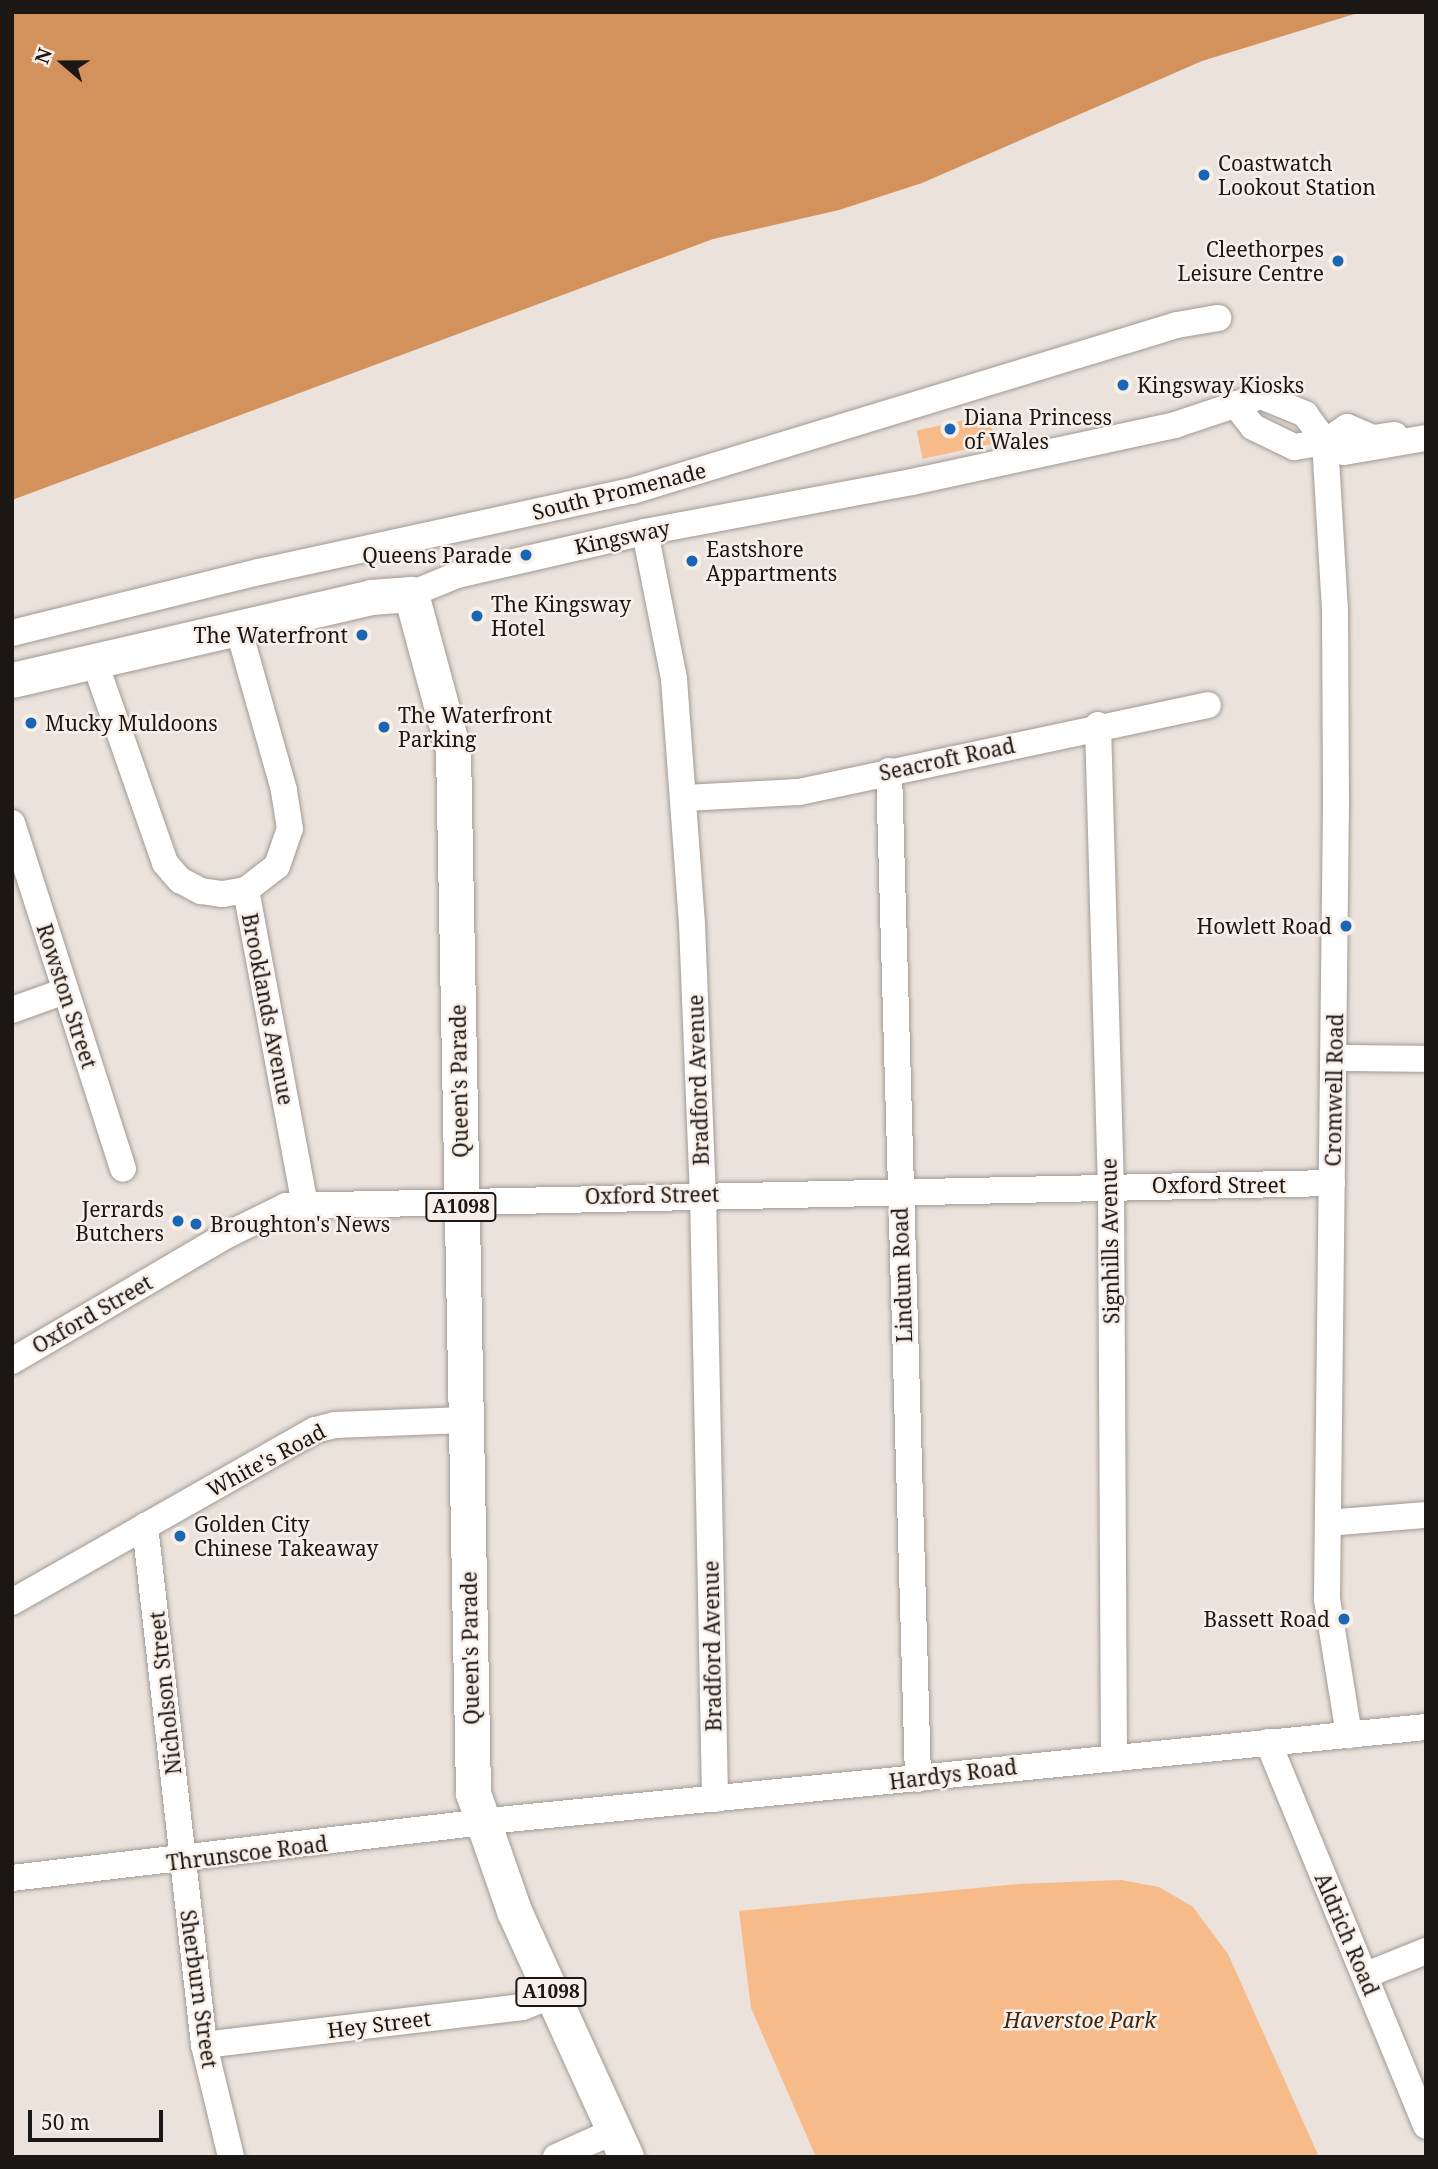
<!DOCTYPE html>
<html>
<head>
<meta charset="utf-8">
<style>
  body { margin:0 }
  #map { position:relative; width:1438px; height:2169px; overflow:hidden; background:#eae2db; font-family:"Noto Serif",serif }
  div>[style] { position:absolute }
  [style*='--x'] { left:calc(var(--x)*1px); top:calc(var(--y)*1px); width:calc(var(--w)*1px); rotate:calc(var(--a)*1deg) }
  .green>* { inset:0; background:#f7ba89; transform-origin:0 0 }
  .water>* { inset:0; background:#d3925b }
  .roads { filter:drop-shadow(0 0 2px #a19993) drop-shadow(0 0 2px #a19993) }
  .minor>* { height:26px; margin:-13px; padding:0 13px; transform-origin:13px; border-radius:13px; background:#fff }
  .major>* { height:35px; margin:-17.5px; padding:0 17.5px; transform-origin:17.5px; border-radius:17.5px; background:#fff }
  .dots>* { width:19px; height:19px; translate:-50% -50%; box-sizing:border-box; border:4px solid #f8efe8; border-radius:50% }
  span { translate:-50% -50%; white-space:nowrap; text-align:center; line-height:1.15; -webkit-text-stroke:5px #f8efe8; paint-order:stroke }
  .shield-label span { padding:2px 5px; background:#f8efe8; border:2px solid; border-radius:5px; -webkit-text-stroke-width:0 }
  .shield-label { font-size:19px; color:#1a1715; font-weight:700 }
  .poi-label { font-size:21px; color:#1a1715 }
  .left { translate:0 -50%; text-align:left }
  .right { translate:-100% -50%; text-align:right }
  .street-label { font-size:21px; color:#1a1715 }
  .park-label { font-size:21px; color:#41260e; font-style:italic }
  .frame { position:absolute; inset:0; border:14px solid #1a1715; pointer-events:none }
  .north { position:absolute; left:28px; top:28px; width:70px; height:70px; -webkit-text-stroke:5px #f8efe8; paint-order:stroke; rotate:290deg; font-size:19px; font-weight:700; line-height:28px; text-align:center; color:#1a1715 }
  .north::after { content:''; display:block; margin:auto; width:24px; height:32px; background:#1a1715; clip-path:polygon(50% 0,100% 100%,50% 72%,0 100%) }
  .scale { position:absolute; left:28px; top:2110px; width:135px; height:32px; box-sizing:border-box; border:4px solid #1a1715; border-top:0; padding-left:9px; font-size:21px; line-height:24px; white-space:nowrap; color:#1a1715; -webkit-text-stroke:5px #f8efe8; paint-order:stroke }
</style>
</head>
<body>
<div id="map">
  <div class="green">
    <i style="left:989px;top:415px;width:29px;height:74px;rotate:78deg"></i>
    <i style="clip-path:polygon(1121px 1880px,1159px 1887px,1193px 1907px,1228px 1954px,1319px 2157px,816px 2157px,751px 2008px,739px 1911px,1018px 1884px)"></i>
  </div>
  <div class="water">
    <i style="clip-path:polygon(12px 12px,1361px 12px,1202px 61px,922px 183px,839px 210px,713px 239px,12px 500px)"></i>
  </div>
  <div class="roads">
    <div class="minor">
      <i style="--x:1235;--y:404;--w:29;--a:52"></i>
      <i style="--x:1253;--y:427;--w:46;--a:26"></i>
      <i style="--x:1294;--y:447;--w:31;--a:-9"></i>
      <i style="--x:1325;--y:442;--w:27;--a:-34"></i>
      <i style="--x:1347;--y:427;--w:28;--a:23"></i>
      <i style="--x:1373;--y:438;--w:22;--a:-8"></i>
      <i style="--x:1325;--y:442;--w:167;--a:86.6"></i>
      <i style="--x:1335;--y:609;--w:194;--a:89.7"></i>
      <i style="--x:1336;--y:803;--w:796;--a:90.65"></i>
      <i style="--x:1327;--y:1599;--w:138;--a:80.8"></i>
      <i style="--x:645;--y:532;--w:150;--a:78.8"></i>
      <i style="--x:674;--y:679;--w:246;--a:85.8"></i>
      <i style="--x:692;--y:924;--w:270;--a:87.7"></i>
      <i style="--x:703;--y:1194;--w:605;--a:88.86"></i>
      <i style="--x:411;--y:594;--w:50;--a:-22.4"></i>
      <i style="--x:457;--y:575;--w:193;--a:-12.9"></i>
      <i style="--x:645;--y:532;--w:272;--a:-10.6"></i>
      <i style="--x:912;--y:482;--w:269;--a:-12.2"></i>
      <i style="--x:1175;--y:425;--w:91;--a:-18.6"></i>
      <i style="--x:1261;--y:396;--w:48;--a:22.2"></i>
      <i style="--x:1305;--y:414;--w:34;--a:54"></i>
      <i style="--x:1325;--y:442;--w:21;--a:28"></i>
      <i style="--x:1344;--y:452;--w:83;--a:-9.7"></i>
      <i style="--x:12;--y:633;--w:254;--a:-13.9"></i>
      <i style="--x:259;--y:572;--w:382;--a:-12.3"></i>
      <i style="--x:632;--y:491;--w:570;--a:-16.94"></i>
      <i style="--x:1177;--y:325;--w:42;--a:-9.7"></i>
      <i style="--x:94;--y:660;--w:215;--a:70.7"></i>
      <i style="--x:165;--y:863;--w:23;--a:49"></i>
      <i style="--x:180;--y:880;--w:24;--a:28"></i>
      <i style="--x:201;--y:891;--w:22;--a:8"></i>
      <i style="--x:223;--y:894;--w:23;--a:-10"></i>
      <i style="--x:246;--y:890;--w:39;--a:-38"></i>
      <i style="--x:277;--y:866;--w:39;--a:-71"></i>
      <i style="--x:290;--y:829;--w:39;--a:-99"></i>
      <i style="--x:284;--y:790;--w:169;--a:-105.8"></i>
      <i style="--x:1098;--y:725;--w:460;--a:88.4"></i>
      <i style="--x:1111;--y:1185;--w:573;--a:89.7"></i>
      <i style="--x:889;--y:771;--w:1008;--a:88.35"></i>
      <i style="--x:684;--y:798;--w:115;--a:-3"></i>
      <i style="--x:799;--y:792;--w:418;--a:-12"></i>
      <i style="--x:12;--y:823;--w:363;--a:72.2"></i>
      <i style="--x:246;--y:890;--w:319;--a:79.4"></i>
      <i style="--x:12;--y:1010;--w:56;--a:-19.7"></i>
      <i style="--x:1335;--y:1058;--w:91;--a:0.6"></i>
      <i style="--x:12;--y:1361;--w:245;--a:-30.4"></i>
      <i style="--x:223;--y:1237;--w:70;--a:-26.2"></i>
      <i style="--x:286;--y:1206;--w:1046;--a:-1.26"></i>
      <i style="--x:1328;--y:1523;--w:98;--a:-4.7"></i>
      <i style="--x:145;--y:1526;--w:522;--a:83.51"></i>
      <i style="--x:204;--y:2045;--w:115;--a:76.4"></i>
      <i style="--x:12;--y:1602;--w:348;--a:-29.6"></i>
      <i style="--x:315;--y:1430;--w:21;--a:-14"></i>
      <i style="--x:335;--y:1425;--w:130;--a:-2.2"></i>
      <i style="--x:1268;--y:1742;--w:415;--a:67.6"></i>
      <i style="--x:12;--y:1878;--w:500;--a:-6.77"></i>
      <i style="--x:509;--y:1819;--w:922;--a:-5.73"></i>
      <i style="--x:1366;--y:1975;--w:65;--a:-21.8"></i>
      <i style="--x:204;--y:2045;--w:321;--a:-6.8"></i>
      <i style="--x:523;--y:2007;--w:31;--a:-22"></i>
      <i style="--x:556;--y:2157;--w:64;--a:-24.1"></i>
    </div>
    <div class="major">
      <i style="--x:12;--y:680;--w:368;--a:-13"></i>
      <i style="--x:371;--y:597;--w:40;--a:-4.3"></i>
      <i style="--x:411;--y:594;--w:162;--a:74.9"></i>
      <i style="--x:453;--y:750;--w:1043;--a:88.9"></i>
      <i style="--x:473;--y:1793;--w:125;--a:70.8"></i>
      <i style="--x:514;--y:1911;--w:270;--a:65.5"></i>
    </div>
  </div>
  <div class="dots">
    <i style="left:1204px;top:175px;background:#1a66b5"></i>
    <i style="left:1338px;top:261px;background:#1a66b5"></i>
    <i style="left:1123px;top:385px;background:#1a66b5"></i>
    <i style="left:950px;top:429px;background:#1a66b5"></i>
    <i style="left:526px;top:555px;background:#1a66b5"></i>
    <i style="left:692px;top:561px;background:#1a66b5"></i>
    <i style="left:477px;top:616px;background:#1a66b5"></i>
    <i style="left:362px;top:635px;background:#1a66b5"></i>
    <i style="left:31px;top:723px;background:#1a66b5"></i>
    <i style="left:384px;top:727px;background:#1a66b5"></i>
    <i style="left:1346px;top:926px;background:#1a66b5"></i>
    <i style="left:178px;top:1221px;background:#1a66b5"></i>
    <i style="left:196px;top:1224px;background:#1a66b5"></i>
    <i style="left:180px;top:1536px;background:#1a66b5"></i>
    <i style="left:1344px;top:1619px;background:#1a66b5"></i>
  </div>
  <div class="shield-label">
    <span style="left:461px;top:1207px">A1098</span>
    <span style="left:551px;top:1992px">A1098</span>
  </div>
  <div class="poi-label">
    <span class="left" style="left:1218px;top:175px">Coastwatch<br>Lookout Station</span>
    <span class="right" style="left:1324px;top:261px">Cleethorpes<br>Leisure Centre</span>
    <span class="left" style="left:1137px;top:385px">Kingsway Kiosks</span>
    <span class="left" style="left:964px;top:429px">Diana Princess<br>of Wales</span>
    <span class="left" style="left:706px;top:561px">Eastshore<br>Appartments</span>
    <span class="right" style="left:512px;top:555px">Queens Parade</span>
    <span class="left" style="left:491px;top:616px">The Kingsway<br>Hotel</span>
    <span class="right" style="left:348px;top:635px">The Waterfront</span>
    <span class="left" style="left:398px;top:727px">The Waterfront<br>Parking</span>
    <span class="left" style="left:45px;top:723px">Mucky Muldoons</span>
    <span class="right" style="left:1332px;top:926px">Howlett Road</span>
    <span class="right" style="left:164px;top:1221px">Jerrards<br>Butchers</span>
    <span class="left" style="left:210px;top:1224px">Broughton's News</span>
    <span class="left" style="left:194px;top:1536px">Golden City<br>Chinese Takeaway</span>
    <span class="right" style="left:1330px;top:1619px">Bassett Road</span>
  </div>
  <div class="street-label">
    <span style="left:619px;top:491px;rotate:-14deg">South Promenade</span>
    <span style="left:622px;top:537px;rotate:-12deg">Kingsway</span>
    <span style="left:947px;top:759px;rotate:-12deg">Seacroft Road</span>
    <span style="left:67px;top:996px;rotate:72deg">Rowston Street</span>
    <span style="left:268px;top:1009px;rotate:79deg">Brooklands Avenue</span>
    <span style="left:698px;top:1080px;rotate:-92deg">Bradford Avenue</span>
    <span style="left:459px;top:1081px;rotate:-91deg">Queen's Parade</span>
    <span style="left:1334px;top:1090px;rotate:-89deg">Cromwell Road</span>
    <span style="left:1219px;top:1185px">Oxford Street</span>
    <span style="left:652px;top:1195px;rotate:-1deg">Oxford Street</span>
    <span style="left:1110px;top:1241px;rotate:-91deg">Signhills Avenue</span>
    <span style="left:902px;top:1275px;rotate:-92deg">Lindum Road</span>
    <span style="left:92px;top:1314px;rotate:-30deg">Oxford Street</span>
    <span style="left:266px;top:1460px;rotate:-28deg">White's Road</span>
    <span style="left:712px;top:1646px;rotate:-91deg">Bradford Avenue</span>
    <span style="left:470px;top:1648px;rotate:-91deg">Queen's Parade</span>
    <span style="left:165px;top:1693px;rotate:-96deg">Nicholson Street</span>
    <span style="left:953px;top:1774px;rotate:-7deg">Hardys Road</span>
    <span style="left:247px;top:1853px;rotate:-7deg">Thrunscoe Road</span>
    <span style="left:1347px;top:1934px;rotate:67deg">Aldrich Road</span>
    <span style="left:199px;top:1989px;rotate:82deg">Sherburn Street</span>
    <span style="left:379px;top:2024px;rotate:-7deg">Hey Street</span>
  </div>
  <div class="park-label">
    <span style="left:1080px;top:2020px">Haverstoe Park</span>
  </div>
  <div class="frame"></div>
  <div class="north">N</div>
  <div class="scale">50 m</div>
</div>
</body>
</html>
